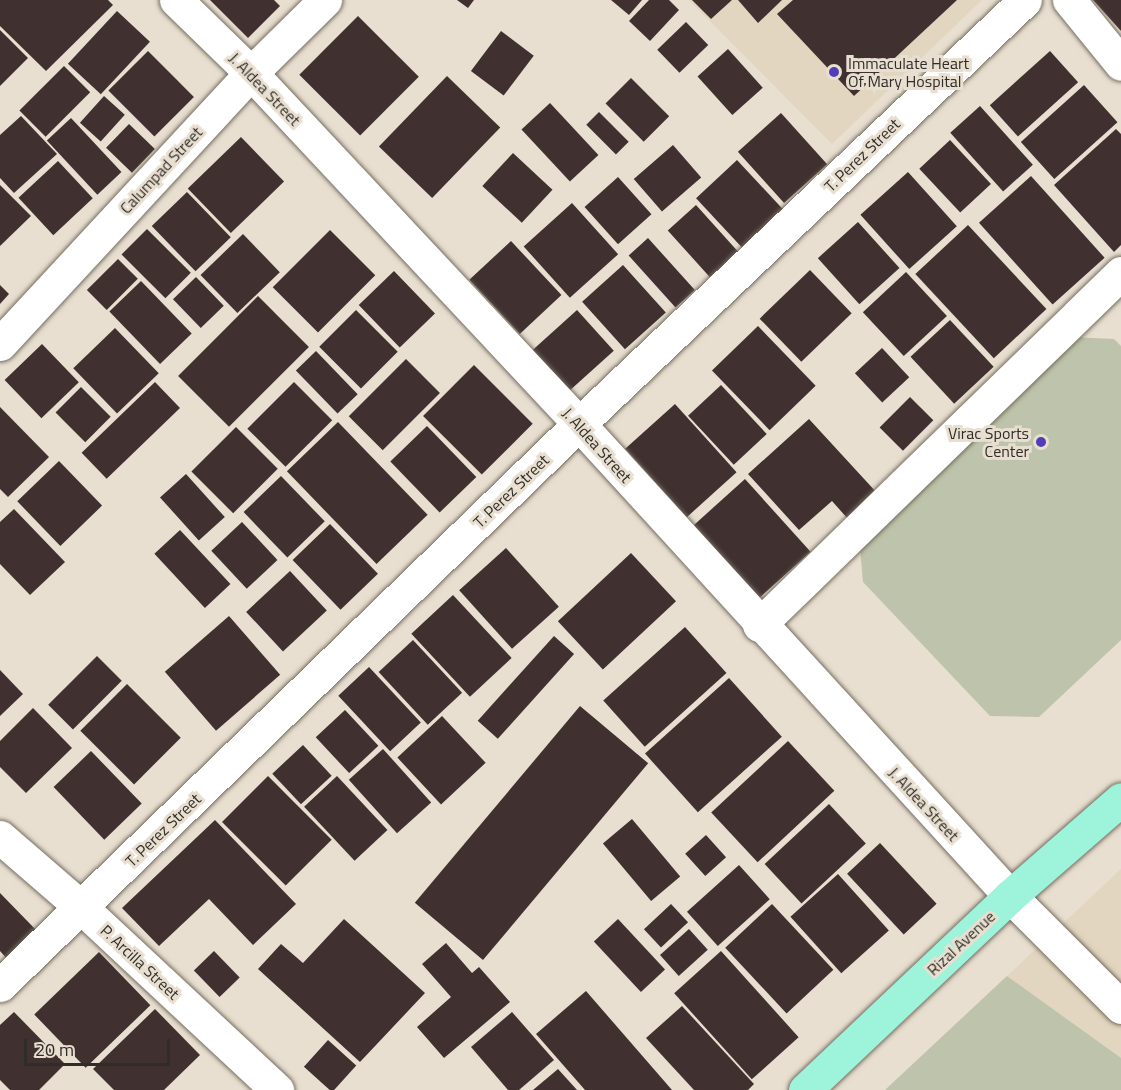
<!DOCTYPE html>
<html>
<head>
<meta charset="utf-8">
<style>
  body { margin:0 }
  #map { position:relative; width:1121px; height:1090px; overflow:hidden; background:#e8dfd1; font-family:"Titillium Web",sans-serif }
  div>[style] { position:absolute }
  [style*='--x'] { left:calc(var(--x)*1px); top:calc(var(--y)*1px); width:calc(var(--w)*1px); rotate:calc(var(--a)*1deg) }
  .built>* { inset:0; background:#e2d6c0 }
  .green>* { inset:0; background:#bec4ab }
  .building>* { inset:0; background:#403130; transform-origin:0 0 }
  .roads { filter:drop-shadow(0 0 2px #756d60) drop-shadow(0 0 2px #756d60) }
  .minor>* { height:33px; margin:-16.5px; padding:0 16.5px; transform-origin:16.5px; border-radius:16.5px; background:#fff }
  .major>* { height:33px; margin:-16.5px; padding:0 16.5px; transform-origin:16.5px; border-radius:16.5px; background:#9df4da }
  .dots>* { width:16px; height:16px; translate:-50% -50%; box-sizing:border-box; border:3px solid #e8dfd1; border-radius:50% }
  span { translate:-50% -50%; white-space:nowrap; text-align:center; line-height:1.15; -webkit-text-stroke:6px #e8dfd1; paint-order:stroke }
  .poi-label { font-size:16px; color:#302d28 }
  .left { translate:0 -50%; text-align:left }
  .right { translate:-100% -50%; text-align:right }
  .street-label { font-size:16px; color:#302d28 }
  .scale { position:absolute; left:24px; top:1039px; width:146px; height:27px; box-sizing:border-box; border:3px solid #302d28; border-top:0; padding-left:8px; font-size:18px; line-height:21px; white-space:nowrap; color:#302d28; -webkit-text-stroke:4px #e8dfd1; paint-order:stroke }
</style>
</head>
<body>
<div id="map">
  <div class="built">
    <i style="clip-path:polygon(689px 0,982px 0,832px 144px)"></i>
    <i style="clip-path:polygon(1121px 869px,1121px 1090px,885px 1090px,1007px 976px)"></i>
  </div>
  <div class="green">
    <i style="clip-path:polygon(1073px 337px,1114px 339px,1121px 346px,1121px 640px,1039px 717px,990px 716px,863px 582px,859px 537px)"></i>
    <i style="clip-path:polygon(1007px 976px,1121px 1058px,1121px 1090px,885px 1090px)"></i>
  </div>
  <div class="building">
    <i style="clip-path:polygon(0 0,108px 0,113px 5px,46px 71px,0 26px)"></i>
    <i style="clip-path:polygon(210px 0,274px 0,280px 6px,248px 38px)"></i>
    <i style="clip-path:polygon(457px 0,474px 0,468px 8px)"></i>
    <i style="clip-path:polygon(611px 0,642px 0,629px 15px)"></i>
    <i style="clip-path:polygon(649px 0,669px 0,679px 10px,650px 41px,629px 21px)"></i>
    <i style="clip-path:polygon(692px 0,732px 0,711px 19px)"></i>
    <i style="clip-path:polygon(738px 0,782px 0,758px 23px)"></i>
    <i style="clip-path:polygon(793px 0,957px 0,854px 96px,777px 14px)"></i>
    <i style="clip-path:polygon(1093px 0,1121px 0,1121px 31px)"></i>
    <i style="left:117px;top:11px;width:45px;height:72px;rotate:43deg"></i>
    <i style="left:358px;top:16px;width:86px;height:83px;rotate:45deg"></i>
    <i style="left:686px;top:22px;width:32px;height:40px;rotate:46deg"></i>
    <i style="clip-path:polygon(0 30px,28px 58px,0 86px)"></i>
    <i style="left:501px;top:31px;width:41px;height:50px;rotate:37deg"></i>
    <i style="left:728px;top:49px;width:52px;height:41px;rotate:48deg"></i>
    <i style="left:148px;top:51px;width:65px;height:56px;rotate:45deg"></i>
    <i style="left:1050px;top:51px;width:42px;height:81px;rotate:48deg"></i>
    <i style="left:64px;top:66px;width:37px;height:63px;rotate:45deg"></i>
    <i style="left:447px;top:76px;width:74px;height:98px;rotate:44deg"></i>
    <i style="left:631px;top:78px;width:54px;height:36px;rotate:45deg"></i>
    <i style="left:1084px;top:85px;width:50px;height:85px;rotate:48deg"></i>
    <i style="left:104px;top:96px;width:28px;height:36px;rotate:42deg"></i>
    <i style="left:550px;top:103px;width:71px;height:39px;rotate:47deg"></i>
    <i style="left:980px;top:106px;width:79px;height:40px;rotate:48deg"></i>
    <i style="left:599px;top:112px;width:42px;height:18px;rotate:45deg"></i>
    <i style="left:781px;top:113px;width:69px;height:58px;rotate:48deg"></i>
    <i style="clip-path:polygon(21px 116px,57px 154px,14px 193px,0 178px,0 135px)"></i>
    <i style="left:71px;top:118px;width:74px;height:33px;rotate:47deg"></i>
    <i style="left:129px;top:124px;width:36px;height:33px;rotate:44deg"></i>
    <i style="clip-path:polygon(1116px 129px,1121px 134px,1121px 245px,1114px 252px,1054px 185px)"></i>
    <i style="left:241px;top:137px;width:62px;height:74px;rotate:46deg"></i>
    <i style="left:950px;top:140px;width:60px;height:42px;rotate:47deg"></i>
    <i style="left:673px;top:145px;width:43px;height:52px;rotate:49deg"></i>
    <i style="left:513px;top:153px;width:54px;height:45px;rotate:43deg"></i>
    <i style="left:737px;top:160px;width:67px;height:56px;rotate:47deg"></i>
    <i style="left:58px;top:161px;width:51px;height:54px;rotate:47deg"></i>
    <i style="left:908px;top:172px;width:73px;height:64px;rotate:48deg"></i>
    <i style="left:1031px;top:176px;width:110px;height:70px;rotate:48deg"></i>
    <i style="left:618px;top:177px;width:50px;height:45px;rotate:48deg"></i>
    <i style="clip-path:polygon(0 185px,31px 216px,0 246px)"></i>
    <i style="left:187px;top:192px;width:63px;height:49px;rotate:46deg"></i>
    <i style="left:572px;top:203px;width:69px;height:65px;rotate:48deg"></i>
    <i style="left:696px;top:205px;width:63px;height:38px;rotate:48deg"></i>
    <i style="left:858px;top:222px;width:62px;height:54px;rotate:48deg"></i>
    <i style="left:968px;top:225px;width:115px;height:72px;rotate:47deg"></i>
    <i style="left:147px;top:229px;width:62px;height:36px;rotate:45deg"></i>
    <i style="left:330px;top:230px;width:64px;height:81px;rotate:45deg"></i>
    <i style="left:243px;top:234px;width:53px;height:59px;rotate:46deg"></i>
    <i style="left:648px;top:238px;width:70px;height:26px;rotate:48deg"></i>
    <i style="left:511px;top:241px;width:74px;height:57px;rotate:47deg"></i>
    <i style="left:118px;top:259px;width:28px;height:44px;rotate:45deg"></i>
    <i style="left:623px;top:265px;width:64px;height:55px;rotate:48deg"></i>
    <i style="left:810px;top:270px;width:60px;height:70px;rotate:46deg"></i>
    <i style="left:394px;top:271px;width:59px;height:49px;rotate:46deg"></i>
    <i style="left:906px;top:272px;width:60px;height:59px;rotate:47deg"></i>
    <i style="left:196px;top:277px;width:40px;height:32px;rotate:46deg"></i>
    <i style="left:141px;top:281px;width:73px;height:44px;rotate:46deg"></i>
    <i style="clip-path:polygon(0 285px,9px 294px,0 304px)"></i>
    <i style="left:258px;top:296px;width:72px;height:113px;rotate:45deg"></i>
    <i style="left:356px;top:310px;width:59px;height:52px;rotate:45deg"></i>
    <i style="left:577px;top:310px;width:55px;height:69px;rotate:48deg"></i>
    <i style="left:950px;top:320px;width:64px;height:54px;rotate:47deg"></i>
    <i style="left:758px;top:326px;width:83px;height:64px;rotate:46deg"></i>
    <i style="left:115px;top:328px;width:63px;height:58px;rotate:46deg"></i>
    <i style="left:42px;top:344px;width:53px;height:52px;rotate:46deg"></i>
    <i style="left:882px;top:348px;width:40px;height:37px;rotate:47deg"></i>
    <i style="left:316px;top:351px;width:60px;height:28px;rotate:46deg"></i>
    <i style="left:406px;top:359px;width:48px;height:81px;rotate:45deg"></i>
    <i style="left:474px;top:365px;width:83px;height:72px;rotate:45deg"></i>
    <i style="left:155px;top:382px;width:36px;height:102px;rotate:46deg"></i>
    <i style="left:294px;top:382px;width:54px;height:66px;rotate:45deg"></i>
    <i style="left:721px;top:385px;width:67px;height:45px;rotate:47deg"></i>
    <i style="left:81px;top:387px;width:42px;height:36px;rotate:45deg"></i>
    <i style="left:910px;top:397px;width:33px;height:43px;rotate:45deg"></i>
    <i style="left:675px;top:404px;width:92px;height:67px;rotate:48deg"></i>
    <i style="clip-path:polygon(0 407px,49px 457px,8px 497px,0 489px)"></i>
    <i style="clip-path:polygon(809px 419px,877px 493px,848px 519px,832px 501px,799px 530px,748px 474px)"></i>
    <i style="left:338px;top:422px;width:129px;height:71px;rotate:46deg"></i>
    <i style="left:427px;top:426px;width:71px;height:51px;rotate:46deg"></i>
    <i style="left:236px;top:427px;width:59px;height:63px;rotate:45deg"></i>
    <i style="left:59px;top:461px;width:62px;height:58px;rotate:46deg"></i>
    <i style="left:186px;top:474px;width:58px;height:35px;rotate:48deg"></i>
    <i style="left:281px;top:476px;width:63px;height:52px;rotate:46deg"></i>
    <i style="left:745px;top:479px;width:98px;height:72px;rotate:48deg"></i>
    <i style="clip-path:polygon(14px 509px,65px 562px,30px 595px,0 564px,0 522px)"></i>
    <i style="left:242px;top:522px;width:52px;height:42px;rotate:47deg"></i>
    <i style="left:330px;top:524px;width:69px;height:52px;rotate:46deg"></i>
    <i style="left:180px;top:530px;width:74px;height:35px;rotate:47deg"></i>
    <i style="left:506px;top:548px;width:79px;height:63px;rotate:48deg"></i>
    <i style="left:631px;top:553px;width:66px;height:100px;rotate:47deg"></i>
    <i style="left:290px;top:571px;width:54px;height:60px;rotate:47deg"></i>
    <i style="left:453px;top:595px;width:86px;height:57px;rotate:47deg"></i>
    <i style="left:229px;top:616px;width:78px;height:85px;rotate:49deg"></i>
    <i style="left:685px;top:627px;width:62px;height:110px;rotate:48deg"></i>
    <i style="left:554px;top:636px;width:27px;height:114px;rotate:42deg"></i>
    <i style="left:413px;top:640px;width:72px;height:47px;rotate:47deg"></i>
    <i style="left:97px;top:656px;width:35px;height:69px;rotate:45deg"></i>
    <i style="left:369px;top:667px;width:76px;height:42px;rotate:47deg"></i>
    <i style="clip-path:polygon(0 670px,23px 694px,0 716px)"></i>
    <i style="left:729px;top:678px;width:79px;height:113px;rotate:48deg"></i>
    <i style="left:127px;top:684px;width:76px;height:66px;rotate:45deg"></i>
    <i style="left:580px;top:706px;width:89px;height:257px;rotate:40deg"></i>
    <i style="clip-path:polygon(33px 708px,72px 748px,26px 793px,0 767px,0 741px)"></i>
    <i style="left:345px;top:710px;width:49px;height:40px;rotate:47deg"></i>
    <i style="left:442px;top:716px;width:64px;height:61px;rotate:47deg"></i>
    <i style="left:788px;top:741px;width:68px;height:105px;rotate:47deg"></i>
    <i style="left:303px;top:745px;width:42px;height:42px;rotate:47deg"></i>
    <i style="left:383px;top:749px;width:72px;height:46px;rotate:48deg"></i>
    <i style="left:91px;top:751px;width:73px;height:52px;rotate:46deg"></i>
    <i style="left:268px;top:776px;width:90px;height:65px;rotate:45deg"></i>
    <i style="left:337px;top:776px;width:74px;height:45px;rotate:47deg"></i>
    <i style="left:829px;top:804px;width:54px;height:88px;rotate:47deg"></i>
    <i style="left:632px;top:819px;width:75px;height:38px;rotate:50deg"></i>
    <i style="clip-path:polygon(215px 820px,296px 904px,253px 945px,209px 899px,159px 946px,122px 908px)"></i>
    <i style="left:706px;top:835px;width:30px;height:28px;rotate:48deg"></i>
    <i style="left:880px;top:843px;width:83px;height:45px;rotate:47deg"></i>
    <i style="left:739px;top:865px;width:46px;height:70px;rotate:48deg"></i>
    <i style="left:838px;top:874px;width:76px;height:64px;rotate:48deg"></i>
    <i style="clip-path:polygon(0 893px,38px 932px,8px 960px,0 951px)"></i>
    <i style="left:671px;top:904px;width:25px;height:37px;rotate:47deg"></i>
    <i style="left:772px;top:904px;width:90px;height:64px;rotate:47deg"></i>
    <i style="clip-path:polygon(344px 919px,425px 993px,360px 1062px,258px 969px,281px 944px,303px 963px)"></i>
    <i style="left:618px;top:919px;width:69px;height:33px;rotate:47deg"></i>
    <i style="left:689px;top:929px;width:28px;height:39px;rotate:48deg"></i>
    <i style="clip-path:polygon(446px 943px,472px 973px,479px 967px,510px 1002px,444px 1058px,417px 1027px,451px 997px,422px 964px)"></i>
    <i style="left:214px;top:951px;width:37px;height:28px;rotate:46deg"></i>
    <i style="left:721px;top:951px;width:116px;height:63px;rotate:48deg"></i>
    <i style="left:99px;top:952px;width:74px;height:90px;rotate:46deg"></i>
    <i style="clip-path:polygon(586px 991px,672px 1090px,585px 1090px,536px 1034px)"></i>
    <i style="clip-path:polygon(682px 1006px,754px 1084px,748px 1090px,694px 1090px,646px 1038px)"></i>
    <i style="clip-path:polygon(155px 1009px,200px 1055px,164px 1090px,114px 1090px,93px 1069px)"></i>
    <i style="clip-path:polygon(14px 1012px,65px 1064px,39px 1090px,10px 1090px,0 1080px,0 1025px)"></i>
    <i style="clip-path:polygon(512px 1012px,554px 1060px,519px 1090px,508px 1090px,471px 1047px)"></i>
    <i style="left:328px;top:1040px;width:38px;height:36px;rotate:42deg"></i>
    <i style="clip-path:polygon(558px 1069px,577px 1090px,533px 1090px)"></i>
  </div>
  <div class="roads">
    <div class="minor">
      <i style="--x:176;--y:0;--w:105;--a:44.2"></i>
      <i style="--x:251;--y:73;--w:480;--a:46.9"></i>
      <i style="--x:579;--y:424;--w:639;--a:47.6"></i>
      <i style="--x:1010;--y:896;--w:157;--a:45"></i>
      <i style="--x:1069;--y:0;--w:82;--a:50.9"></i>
      <i style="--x:0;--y:344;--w:369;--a:-47.2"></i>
      <i style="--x:251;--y:73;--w:104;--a:-44.6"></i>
      <i style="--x:759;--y:625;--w:505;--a:-44.2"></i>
      <i style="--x:0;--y:837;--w:108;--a:40.9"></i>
      <i style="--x:82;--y:908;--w:267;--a:43"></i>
      <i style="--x:0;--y:985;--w:806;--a:-44.1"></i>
      <i style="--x:579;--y:424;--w:615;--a:-43.55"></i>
    </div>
    <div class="major">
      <i style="--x:805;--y:1090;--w:282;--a:-43.4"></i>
      <i style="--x:1010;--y:896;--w:147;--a:-41.1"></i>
    </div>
  </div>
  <div class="dots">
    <i style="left:834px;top:72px;background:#533db5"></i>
    <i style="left:1041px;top:442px;background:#533db5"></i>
  </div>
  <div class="poi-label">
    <span class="left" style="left:848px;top:72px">Immaculate Heart<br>Of Mary Hospital</span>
    <span class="right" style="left:1029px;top:442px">Virac Sports<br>Center</span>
  </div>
  <div class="street-label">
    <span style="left:265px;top:89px;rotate:46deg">J. Aldea Street</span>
    <span style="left:862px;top:155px;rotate:-44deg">T. Perez Street</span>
    <span style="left:161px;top:170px;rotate:-47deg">Calumpad Street</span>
    <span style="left:597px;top:445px;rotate:48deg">J. Aldea Street</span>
    <span style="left:511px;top:491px;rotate:-44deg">T. Perez Street</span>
    <span style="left:924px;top:804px;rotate:47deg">J. Aldea Street</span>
    <span style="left:163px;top:830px;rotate:-44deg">T. Perez Street</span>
    <span style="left:961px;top:943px;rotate:-43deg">Rizal Avenue</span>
    <span style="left:140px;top:962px;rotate:43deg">P. Arcilla Street</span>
  </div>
  <div class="scale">20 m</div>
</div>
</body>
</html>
